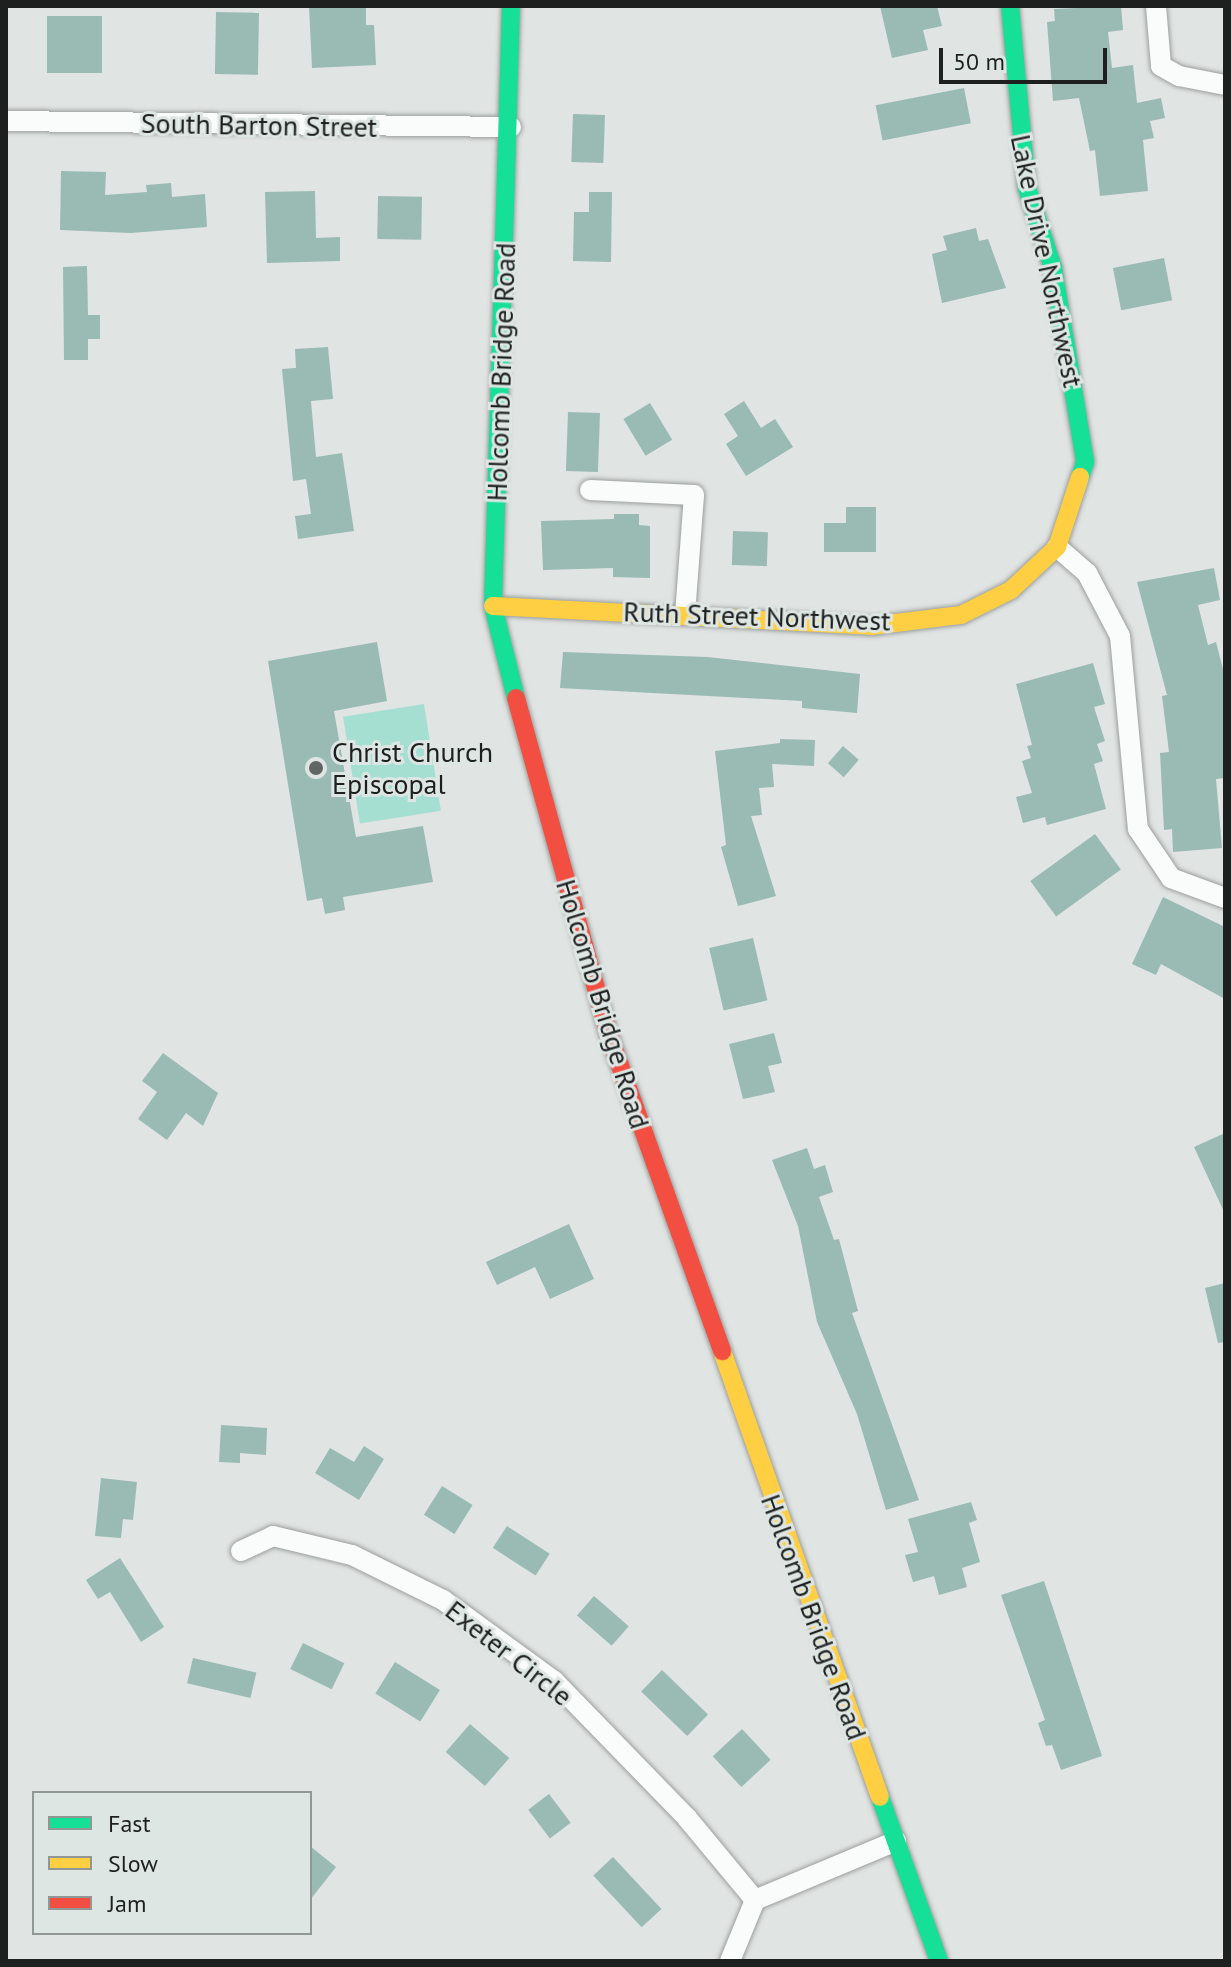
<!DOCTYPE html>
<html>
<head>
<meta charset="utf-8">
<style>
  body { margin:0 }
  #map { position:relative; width:1231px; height:1967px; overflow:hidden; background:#e0e4e3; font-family:"PT Sans",sans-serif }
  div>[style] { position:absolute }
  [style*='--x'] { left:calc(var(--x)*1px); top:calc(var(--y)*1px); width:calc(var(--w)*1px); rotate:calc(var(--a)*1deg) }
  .green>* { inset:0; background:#a4dfd2; transform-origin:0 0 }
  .building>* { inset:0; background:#9abab4; transform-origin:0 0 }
  .roads { filter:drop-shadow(0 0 2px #9b9f9e) drop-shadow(0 0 2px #9b9f9e) }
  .street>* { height:20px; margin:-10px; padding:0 10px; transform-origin:10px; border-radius:10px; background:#fafbfb }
  .fast>* { height:18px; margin:-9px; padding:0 9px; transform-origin:9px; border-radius:9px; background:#16e098 }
  .slow>* { height:18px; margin:-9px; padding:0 9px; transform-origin:9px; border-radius:9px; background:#ffcf43 }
  .jam>* { height:18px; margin:-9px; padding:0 9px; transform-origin:9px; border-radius:9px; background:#f24e42 }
  .dots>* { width:22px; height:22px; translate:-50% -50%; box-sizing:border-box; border:4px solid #dee6e4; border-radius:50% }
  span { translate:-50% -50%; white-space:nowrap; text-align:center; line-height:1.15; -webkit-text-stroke:6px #dee6e4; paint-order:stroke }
  .street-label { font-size:28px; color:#1d201f }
  .poi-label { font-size:28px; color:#1d201f }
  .left { translate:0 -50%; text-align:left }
  .frame { position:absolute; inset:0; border:8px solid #1d201f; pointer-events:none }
  .legend { position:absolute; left:32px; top:1791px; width:280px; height:144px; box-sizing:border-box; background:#dee6e4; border:2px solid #919795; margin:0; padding:10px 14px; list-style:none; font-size:24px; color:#1d201f }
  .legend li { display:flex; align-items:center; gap:16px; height:40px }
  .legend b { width:40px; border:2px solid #919795 }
  .scale { position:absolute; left:939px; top:48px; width:168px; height:36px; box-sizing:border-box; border:4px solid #1d201f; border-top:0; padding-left:10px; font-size:24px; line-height:28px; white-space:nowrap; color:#1d201f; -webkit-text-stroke:6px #dee6e4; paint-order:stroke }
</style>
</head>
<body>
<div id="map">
  <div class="green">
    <i style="left:424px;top:704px;width:108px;height:82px;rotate:81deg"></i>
  </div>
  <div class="building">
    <i style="clip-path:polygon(309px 6px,366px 6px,366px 25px,374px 25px,376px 65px,312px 68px)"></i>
    <i style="clip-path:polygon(880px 6px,937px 6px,942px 26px,923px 30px,928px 50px,892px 58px)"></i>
    <i style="clip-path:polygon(1121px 6px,1123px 30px,1108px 32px,1112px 68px,1133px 65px,1137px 103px,1161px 98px,1165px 118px,1150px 121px,1154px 138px,1143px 140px,1148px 191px,1100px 196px,1095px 150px,1090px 151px,1079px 98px,1053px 101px,1047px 22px,1055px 21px,1054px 9px)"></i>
    <i style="left:216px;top:12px;width:43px;height:62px;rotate:1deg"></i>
    <i style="left:47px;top:16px;width:55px;height:57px"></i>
    <i style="left:964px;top:88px;width:36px;height:90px;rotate:79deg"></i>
    <i style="left:573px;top:114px;width:32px;height:48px;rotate:2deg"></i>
    <i style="clip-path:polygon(61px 171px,106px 172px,105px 195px,147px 192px,146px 185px,171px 183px,172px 197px,205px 194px,207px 227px,131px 233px,60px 230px)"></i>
    <i style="clip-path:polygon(315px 191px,316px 238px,340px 237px,340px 261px,267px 263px,265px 192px)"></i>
    <i style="clip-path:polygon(589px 192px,612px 192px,611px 262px,573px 261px,574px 212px,589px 212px)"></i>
    <i style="left:378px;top:196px;width:44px;height:43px;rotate:1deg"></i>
    <i style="clip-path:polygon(976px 228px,979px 241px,988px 239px,1006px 288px,942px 303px,932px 254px,947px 250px,943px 236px)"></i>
    <i style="left:1164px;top:258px;width:43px;height:52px;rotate:79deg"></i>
    <i style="clip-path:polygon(87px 266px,88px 315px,100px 315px,100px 339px,88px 339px,88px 360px,64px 360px,63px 267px)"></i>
    <i style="clip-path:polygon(328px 347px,333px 399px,311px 401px,316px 457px,342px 453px,354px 531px,298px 539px,295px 516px,311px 514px,306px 479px,293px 481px,282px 369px,296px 368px,295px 349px)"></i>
    <i style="clip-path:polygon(744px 401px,761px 428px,775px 419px,793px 447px,746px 476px,726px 444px,738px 436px,724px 414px)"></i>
    <i style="left:650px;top:403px;width:43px;height:31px;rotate:59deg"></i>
    <i style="left:568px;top:412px;width:32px;height:59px;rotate:2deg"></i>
    <i style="clip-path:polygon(846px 507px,876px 507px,876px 552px,824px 552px,824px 523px,846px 523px)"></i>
    <i style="clip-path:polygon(614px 514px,639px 514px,639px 525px,650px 526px,650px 578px,613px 577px,613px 568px,543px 570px,541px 521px,614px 519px)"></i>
    <i style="left:733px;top:531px;width:35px;height:34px;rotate:2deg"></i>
    <i style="clip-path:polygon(1214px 568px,1220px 600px,1198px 605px,1208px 645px,1216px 642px,1225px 677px,1225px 778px,1216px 779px,1222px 848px,1173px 852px,1172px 829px,1164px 830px,1160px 753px,1169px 752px,1162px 696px,1167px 695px,1137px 582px)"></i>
    <i style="clip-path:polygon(377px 642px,387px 701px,334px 711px,356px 837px,423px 826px,433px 882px,343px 897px,345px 910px,325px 914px,322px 898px,307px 901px,268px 661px)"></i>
    <i style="clip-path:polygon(563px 652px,708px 657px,860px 674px,857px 713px,802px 708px,802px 701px,560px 688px)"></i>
    <i style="clip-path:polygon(1093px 663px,1105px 704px,1094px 707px,1105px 741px,1097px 744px,1103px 761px,1094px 764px,1106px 809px,1047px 825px,1045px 817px,1023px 823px,1016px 797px,1032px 793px,1022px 761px,1031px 758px,1027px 746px,1032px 745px,1016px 684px)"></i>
    <i style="clip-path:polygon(780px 739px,815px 740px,814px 766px,772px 764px,774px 787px,759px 788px,762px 815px,751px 816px,776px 896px,738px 906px,721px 847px,726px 845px,715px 751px,780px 743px)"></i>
    <i style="left:843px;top:746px;width:21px;height:23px;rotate:41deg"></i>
    <i style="left:1095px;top:834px;width:44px;height:80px;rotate:54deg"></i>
    <i style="clip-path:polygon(1163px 897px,1225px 927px,1225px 999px,1161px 964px,1156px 975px,1132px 964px)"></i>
    <i style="left:753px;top:938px;width:64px;height:45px;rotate:77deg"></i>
    <i style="clip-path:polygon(774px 1033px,782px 1063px,768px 1066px,775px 1092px,743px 1099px,729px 1044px)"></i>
    <i style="clip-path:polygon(163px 1053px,218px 1093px,203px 1126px,186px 1113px,167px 1140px,138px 1119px,157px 1092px,142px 1081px)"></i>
    <i style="clip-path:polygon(1225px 1133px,1225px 1214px,1194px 1147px)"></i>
    <i style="clip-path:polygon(807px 1148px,814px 1169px,825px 1165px,833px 1192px,819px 1197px,834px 1240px,839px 1239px,858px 1311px,852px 1313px,919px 1500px,886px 1510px,857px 1414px,817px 1322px,798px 1226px,772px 1160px)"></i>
    <i style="clip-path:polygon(569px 1224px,594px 1279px,550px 1299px,535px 1267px,497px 1285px,486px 1262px)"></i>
    <i style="clip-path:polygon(1225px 1283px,1225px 1342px,1218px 1343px,1205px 1288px)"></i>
    <i style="clip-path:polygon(221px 1425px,267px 1428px,266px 1455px,240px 1453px,240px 1463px,219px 1462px)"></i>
    <i style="clip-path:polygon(364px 1446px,384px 1459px,359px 1500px,315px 1473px,330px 1448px,354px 1462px)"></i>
    <i style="clip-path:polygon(101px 1478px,137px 1482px,133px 1520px,123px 1519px,121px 1538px,95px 1536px)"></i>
    <i style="left:442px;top:1486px;width:36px;height:34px;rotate:32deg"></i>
    <i style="clip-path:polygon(971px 1502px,977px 1520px,969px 1523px,980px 1562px,962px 1568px,967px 1587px,939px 1595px,934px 1576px,913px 1582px,905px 1555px,918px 1552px,908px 1519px)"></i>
    <i style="left:507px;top:1526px;width:51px;height:26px;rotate:33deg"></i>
    <i style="clip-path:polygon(120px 1558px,164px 1627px,141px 1642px,110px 1592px,98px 1599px,86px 1580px)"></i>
    <i style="clip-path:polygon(1044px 1581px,1102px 1756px,1061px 1770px,1052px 1745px,1046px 1746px,1038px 1723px,1045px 1720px,1001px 1595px)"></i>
    <i style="left:594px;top:1596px;width:46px;height:26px;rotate:41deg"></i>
    <i style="left:303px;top:1643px;width:46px;height:29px;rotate:26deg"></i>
    <i style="left:193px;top:1658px;width:65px;height:26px;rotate:13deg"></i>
    <i style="left:395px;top:1662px;width:53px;height:37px;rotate:32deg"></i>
    <i style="left:662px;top:1670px;width:64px;height:30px;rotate:44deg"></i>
    <i style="left:470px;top:1724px;width:52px;height:37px;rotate:41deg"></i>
    <i style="left:742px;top:1729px;width:42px;height:40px;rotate:47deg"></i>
    <i style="left:549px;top:1794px;width:36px;height:26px;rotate:53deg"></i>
    <i style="clip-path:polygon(310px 1846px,336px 1867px,310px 1900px)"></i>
    <i style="left:613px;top:1857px;width:71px;height:27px;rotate:47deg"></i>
  </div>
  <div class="roads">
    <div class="street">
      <i style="--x:1156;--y:6;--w:60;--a:85.2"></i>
      <i style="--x:1161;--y:66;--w:21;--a:29"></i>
      <i style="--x:1179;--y:76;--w:47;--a:11.1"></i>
      <i style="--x:6;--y:121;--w:505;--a:0.68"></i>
      <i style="--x:590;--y:490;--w:104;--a:2.8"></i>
      <i style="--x:694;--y:495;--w:120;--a:94.3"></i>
      <i style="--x:1057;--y:547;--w:40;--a:41"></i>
      <i style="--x:1087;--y:573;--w:71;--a:62.4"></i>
      <i style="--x:1120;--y:636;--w:194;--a:84.7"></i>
      <i style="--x:1138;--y:829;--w:59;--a:56"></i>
      <i style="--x:1171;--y:878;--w:58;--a:20.3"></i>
      <i style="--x:241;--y:1551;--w:35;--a:-25"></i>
      <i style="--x:273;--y:1536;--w:81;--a:13.5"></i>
      <i style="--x:352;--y:1555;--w:102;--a:26.3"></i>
      <i style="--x:443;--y:1600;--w:137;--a:36.1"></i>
      <i style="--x:554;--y:1681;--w:191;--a:45.8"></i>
      <i style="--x:687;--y:1818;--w:107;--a:50.3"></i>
      <i style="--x:730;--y:1961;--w:66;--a:-67.7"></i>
      <i style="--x:755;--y:1900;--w:153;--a:-22.7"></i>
    </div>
    <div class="fast">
      <i style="--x:511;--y:6;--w:600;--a:91.72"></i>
      <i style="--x:493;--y:606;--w:95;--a:76"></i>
      <i style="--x:1010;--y:6;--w:183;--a:84.7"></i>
      <i style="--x:1027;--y:188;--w:84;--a:72"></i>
      <i style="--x:1053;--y:268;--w:197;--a:80.6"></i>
      <i style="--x:1085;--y:462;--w:16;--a:108"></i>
      <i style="--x:880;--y:1797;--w:174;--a:70.2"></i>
    </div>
    <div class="slow">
      <i style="--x:493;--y:606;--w:379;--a:3"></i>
      <i style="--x:871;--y:626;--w:91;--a:-7"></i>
      <i style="--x:961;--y:615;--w:56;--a:-26.6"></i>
      <i style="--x:1011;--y:590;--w:63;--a:-43.1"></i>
      <i style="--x:1057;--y:547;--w:74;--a:-71.8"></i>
      <i style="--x:722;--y:1351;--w:473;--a:70.5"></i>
    </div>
    <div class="jam">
      <i style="--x:516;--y:698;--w:350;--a:74.6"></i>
      <i style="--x:609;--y:1035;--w:336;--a:70.3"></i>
    </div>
  </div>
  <div class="dots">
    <i style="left:316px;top:768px;background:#616564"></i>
  </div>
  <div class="street-label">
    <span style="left:259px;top:125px;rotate:1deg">South Barton Street</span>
    <span style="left:1047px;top:261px;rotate:78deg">Lake Drive Northwest</span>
    <span style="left:501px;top:372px;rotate:-88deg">Holcomb Bridge Road</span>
    <span style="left:757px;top:616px;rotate:2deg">Ruth Street Northwest</span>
    <span style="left:603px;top:1004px;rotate:73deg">Holcomb Bridge Road</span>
    <span style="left:814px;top:1617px;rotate:70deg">Holcomb Bridge Road</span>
    <span style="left:509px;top:1653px;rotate:38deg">Exeter Circle</span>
  </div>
  <div class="poi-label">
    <span class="left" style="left:332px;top:768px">Christ Church<br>Episcopal</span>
  </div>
  <div class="frame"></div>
  <ul class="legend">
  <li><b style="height:10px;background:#16e098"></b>Fast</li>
  <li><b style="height:10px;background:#ffcf43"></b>Slow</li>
  <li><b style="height:10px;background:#f24e42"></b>Jam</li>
  </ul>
  <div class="scale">50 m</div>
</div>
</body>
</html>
